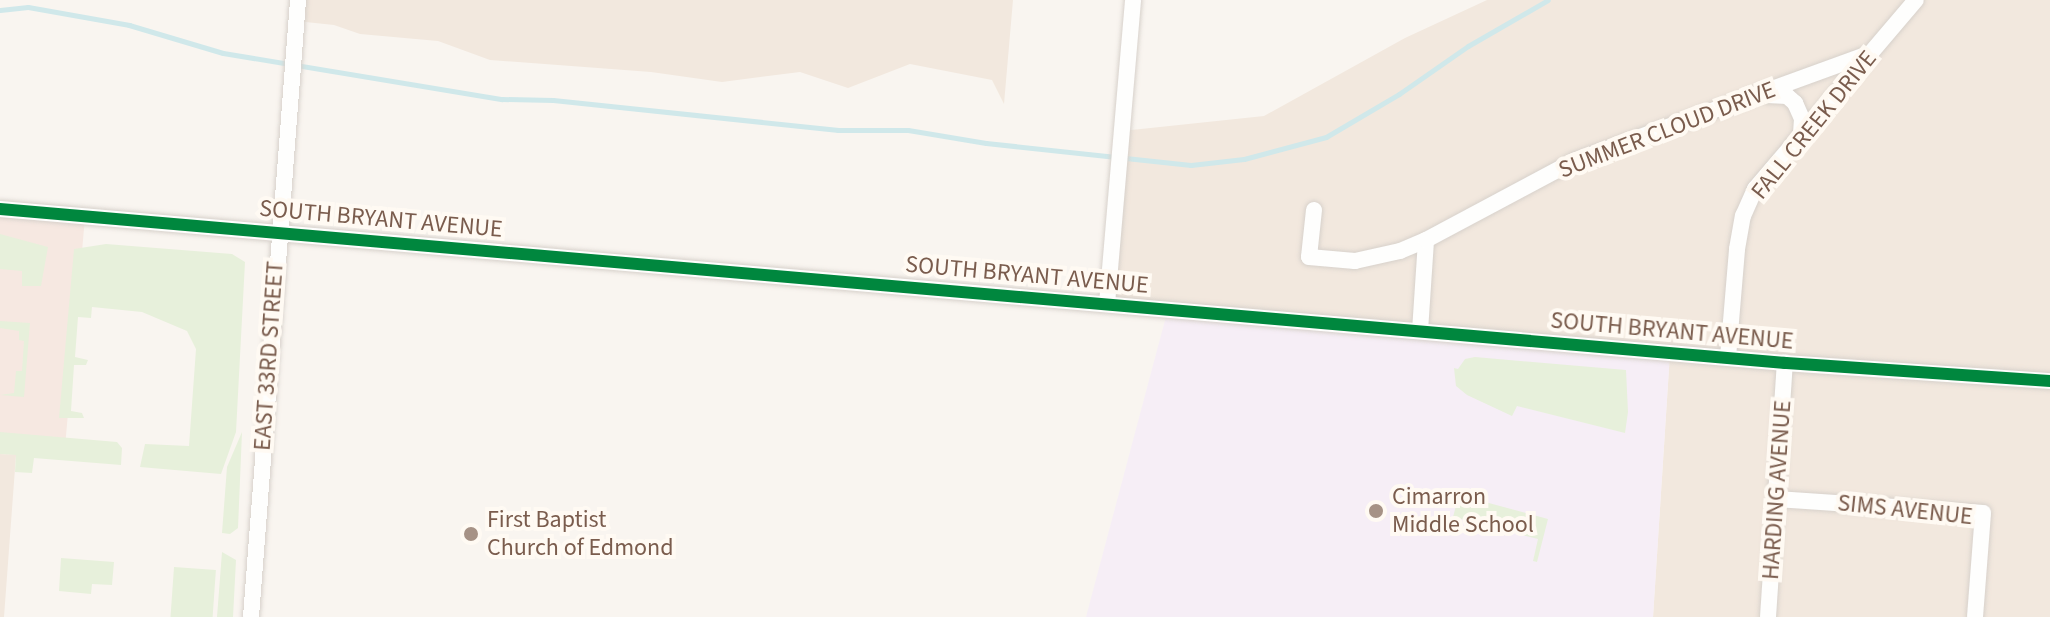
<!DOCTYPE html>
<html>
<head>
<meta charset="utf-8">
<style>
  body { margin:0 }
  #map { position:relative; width:2050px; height:617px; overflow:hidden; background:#f9f5f0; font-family:"Source Sans 3",sans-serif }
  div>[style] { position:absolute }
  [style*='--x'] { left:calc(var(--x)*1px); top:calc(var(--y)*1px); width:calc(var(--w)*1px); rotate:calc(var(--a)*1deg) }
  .residential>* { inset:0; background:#f2e8de }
  .commercial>* { inset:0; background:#f6e8e1 }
  .education>* { inset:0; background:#f6eef6 }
  .green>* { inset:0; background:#e7f0db; transform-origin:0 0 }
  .stream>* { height:5px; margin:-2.5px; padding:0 2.5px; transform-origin:2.5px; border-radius:2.5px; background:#d0e8ea }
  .roads { filter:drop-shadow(0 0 2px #d7d1cb) drop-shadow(0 0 2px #d7d1cb) }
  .minor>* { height:16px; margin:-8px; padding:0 8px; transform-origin:8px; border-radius:8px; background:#fefefd }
  .cycleway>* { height:12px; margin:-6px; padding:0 6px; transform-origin:6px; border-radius:6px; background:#00873e }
  .dots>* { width:22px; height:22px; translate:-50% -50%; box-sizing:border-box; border:4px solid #fffaf3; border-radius:50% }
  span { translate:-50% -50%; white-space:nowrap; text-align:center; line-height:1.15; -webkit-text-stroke:8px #fffaf3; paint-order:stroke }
  .street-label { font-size:24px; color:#7a5c4d }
  .poi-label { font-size:24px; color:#7a5c4d }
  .left { translate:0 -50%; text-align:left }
</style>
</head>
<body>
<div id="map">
  <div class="residential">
    <i style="clip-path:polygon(298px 0,1013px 0,1004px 104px,992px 80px,910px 64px,848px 88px,800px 72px,722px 82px,651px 72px,490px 60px,438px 41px,360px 34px,334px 25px,296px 21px)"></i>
    <i style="clip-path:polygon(1487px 0,2050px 0,2050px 617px,1653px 617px,1670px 353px,1107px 304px,1122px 131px,1264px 116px,1405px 38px)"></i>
    <i style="clip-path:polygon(0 454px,16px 455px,4px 617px,0 617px)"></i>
  </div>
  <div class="commercial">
    <i style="clip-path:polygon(0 209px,85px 217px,64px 459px,0 454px)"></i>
  </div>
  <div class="education">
    <i style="clip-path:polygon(1168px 309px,1670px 352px,1653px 617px,1086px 617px)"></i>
  </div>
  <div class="green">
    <i style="clip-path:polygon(0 234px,48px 247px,41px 286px,22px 286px,22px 271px,0 269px)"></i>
    <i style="clip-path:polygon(106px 244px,232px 254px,245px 262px,236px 432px,221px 474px,140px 467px,145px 444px,189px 446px,196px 349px,187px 331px,142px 312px,92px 307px,91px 318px,78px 317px,75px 357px,88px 360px,86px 365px,74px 365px,71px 411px,82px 413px,84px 418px,59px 418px,74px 249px)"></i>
    <i style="clip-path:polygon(0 321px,30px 323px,24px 397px,0 395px,14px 393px,16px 371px,22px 371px,24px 341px,19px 340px,19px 331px,0 328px)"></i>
    <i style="clip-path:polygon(1475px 357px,1626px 370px,1628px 412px,1625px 433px,1517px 406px,1512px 416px,1467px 395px,1456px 386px,1454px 368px,1458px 369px,1465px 359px)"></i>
    <i style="clip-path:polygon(0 432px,117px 442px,122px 448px,121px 465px,34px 458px,32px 473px,15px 472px,16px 455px,0 454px)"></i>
    <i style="clip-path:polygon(242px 432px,238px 528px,230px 534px,222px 533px,227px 467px)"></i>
    <i style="clip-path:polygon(1463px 496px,1548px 519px,1537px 562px,1533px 561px,1538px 539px,1453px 517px,1458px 498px)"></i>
    <i style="clip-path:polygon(222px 552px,236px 560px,233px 617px,217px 617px)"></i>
    <i style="clip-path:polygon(61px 558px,114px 562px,112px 585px,92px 584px,91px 594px,59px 591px)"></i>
    <i style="left:174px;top:567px;width:42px;height:50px;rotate:4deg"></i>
  </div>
  <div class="stream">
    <i style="--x:0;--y:10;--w:28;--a:-6"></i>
    <i style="--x:28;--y:7;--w:103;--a:10.1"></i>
    <i style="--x:129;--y:25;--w:98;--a:16.6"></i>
    <i style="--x:223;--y:53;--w:283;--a:9.4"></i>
    <i style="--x:502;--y:99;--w:51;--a:1.1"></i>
    <i style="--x:553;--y:100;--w:287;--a:6"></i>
    <i style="--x:838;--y:130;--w:70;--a:0"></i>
    <i style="--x:908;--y:130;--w:79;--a:9.5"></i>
    <i style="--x:986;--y:143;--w:206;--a:6.1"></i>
    <i style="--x:1191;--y:165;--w:53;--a:-6.5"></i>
    <i style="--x:1244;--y:159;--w:85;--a:-15"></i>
    <i style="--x:1326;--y:137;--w:85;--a:-30.5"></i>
    <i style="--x:1399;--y:94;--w:84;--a:-34.8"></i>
    <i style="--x:1468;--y:46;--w:92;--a:-29.9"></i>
  </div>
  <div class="roads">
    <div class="minor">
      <i style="--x:1767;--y:95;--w:20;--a:3"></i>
      <i style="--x:1787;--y:96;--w:11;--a:41"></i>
      <i style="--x:1795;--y:103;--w:17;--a:66"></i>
      <i style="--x:1802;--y:119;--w:14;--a:94"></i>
      <i style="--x:0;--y:209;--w:1792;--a:4.93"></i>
      <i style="--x:1785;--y:363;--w:266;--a:3.9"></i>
      <i style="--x:1314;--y:210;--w:47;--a:96.1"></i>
      <i style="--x:1309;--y:257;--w:46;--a:5"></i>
      <i style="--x:1355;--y:261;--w:46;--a:-12.5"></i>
      <i style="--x:1400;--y:251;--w:28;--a:-23"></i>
      <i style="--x:1107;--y:304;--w:305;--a:-85.1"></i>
      <i style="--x:1420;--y:331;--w:91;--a:-86.2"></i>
      <i style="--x:1426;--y:240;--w:168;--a:-28.1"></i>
      <i style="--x:1574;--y:161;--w:316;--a:-20"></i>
      <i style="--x:1728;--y:357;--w:108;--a:-85.2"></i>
      <i style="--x:1737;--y:249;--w:34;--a:-80"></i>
      <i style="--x:1743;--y:216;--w:30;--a:-66"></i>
      <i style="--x:1755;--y:189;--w:248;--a:-49.6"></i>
      <i style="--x:1777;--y:499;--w:206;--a:3.9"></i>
      <i style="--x:1983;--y:513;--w:104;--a:94.4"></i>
      <i style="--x:251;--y:617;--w:619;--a:-85.64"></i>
      <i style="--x:1768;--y:617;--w:255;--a:-86.2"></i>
    </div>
  </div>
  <div class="cycleway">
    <i style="--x:0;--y:209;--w:1792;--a:4.93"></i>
    <i style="--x:1785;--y:363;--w:266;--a:3.9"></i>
  </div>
  <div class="dots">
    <i style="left:1376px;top:511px;background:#a69286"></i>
    <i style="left:471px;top:534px;background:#a69286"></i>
  </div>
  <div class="street-label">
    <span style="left:1814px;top:125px;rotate:-51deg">FALL CREEK DRIVE</span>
    <span style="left:1667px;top:130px;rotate:-21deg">SUMMER CLOUD DRIVE</span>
    <span style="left:381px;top:219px;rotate:5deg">SOUTH BRYANT AVENUE</span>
    <span style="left:1027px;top:275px;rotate:5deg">SOUTH BRYANT AVENUE</span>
    <span style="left:1672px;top:331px;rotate:5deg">SOUTH BRYANT AVENUE</span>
    <span style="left:269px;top:356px;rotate:-86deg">EAST 33RD STREET</span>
    <span style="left:1777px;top:490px;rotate:-86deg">HARDING AVENUE</span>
    <span style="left:1905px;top:510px;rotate:6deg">SIMS AVENUE</span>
  </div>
  <div class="poi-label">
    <span class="left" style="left:1392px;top:511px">Cimarron<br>Middle School</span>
    <span class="left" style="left:487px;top:534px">First Baptist<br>Church of Edmond</span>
  </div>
</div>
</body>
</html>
